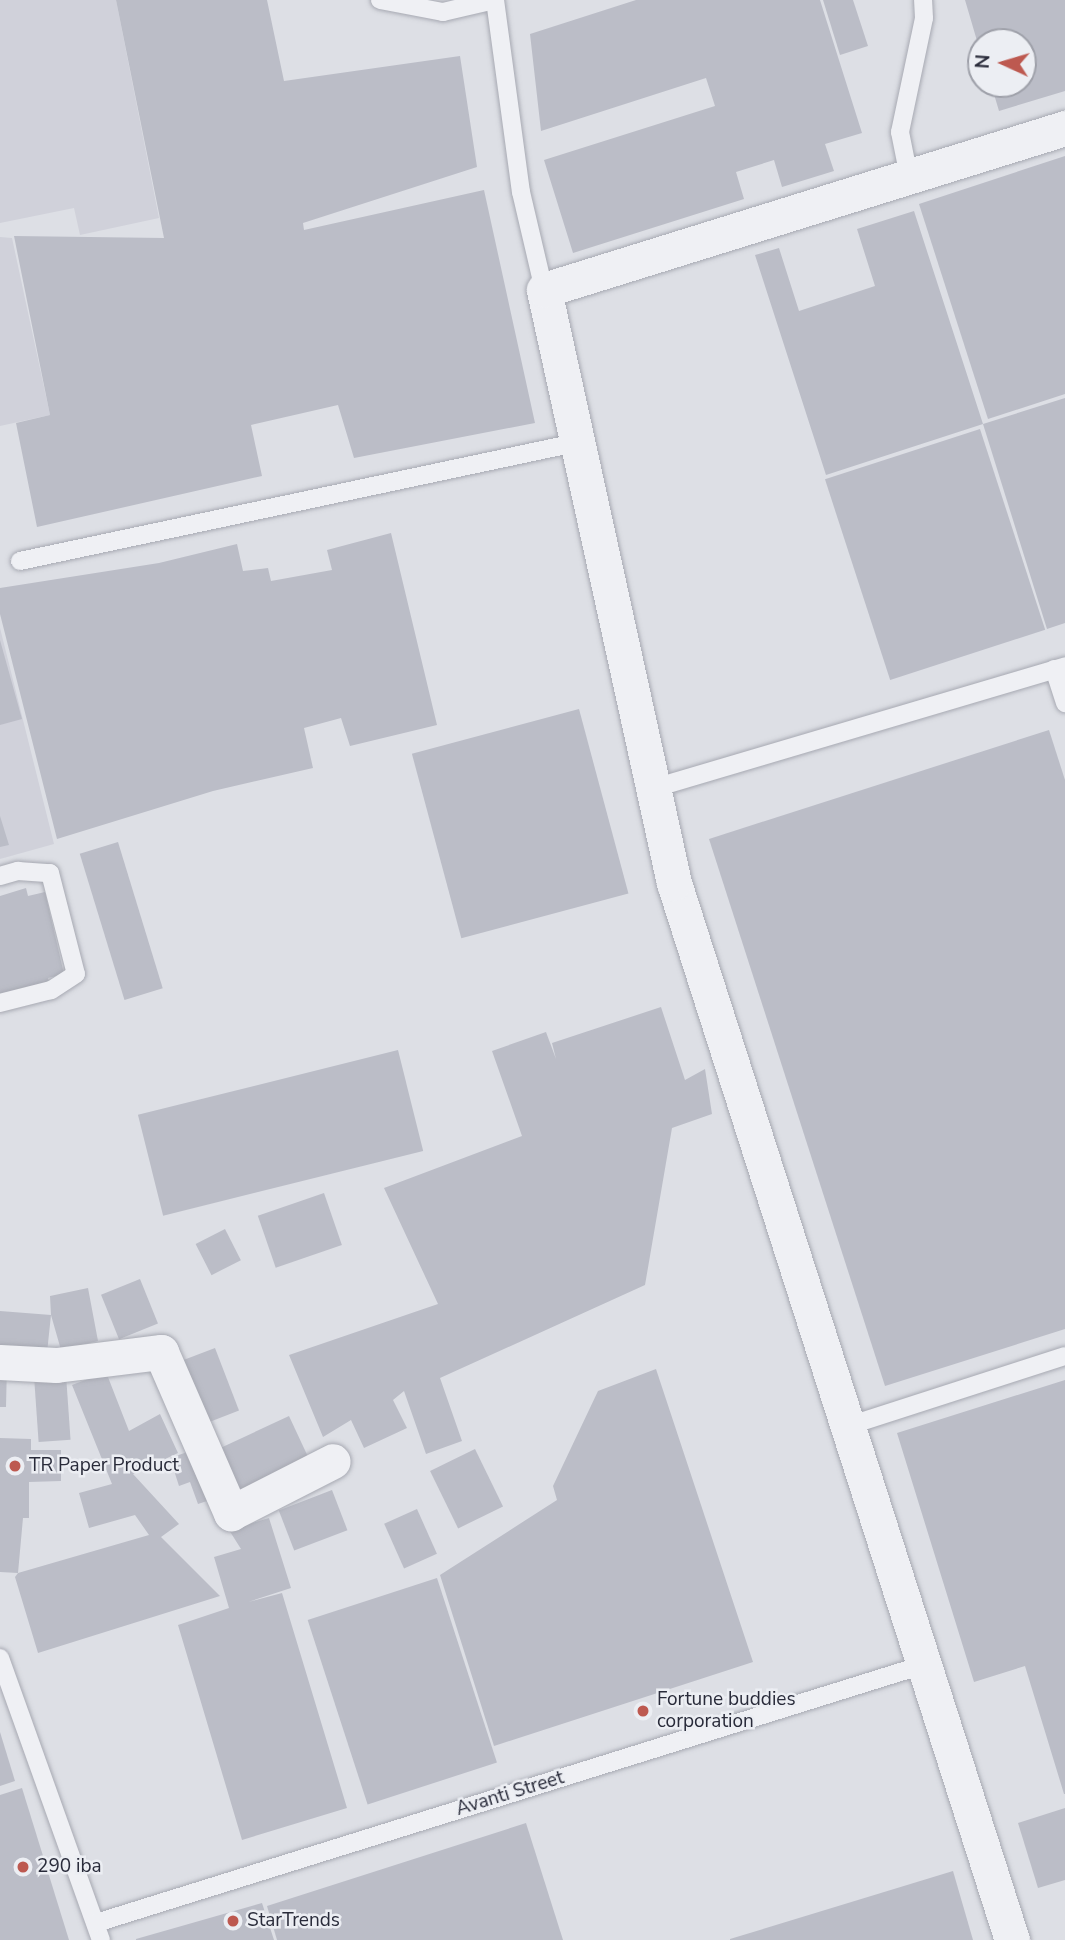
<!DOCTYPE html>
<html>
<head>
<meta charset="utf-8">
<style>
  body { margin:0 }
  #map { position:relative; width:1065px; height:1940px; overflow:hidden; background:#dddfe5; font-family:"Nunito Sans",sans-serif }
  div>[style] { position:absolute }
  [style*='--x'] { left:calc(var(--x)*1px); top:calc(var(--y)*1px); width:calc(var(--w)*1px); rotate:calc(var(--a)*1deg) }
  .built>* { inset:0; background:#d0d1da }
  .building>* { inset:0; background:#bbbdc7; transform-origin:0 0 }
  .roads { filter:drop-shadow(0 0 2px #a7a9b2) drop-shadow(0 0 2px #a7a9b2) }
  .lane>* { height:18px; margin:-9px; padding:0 9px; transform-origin:9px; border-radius:9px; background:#eff0f4 }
  .street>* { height:35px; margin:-17.5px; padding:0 17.5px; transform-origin:17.5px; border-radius:17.5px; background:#eff0f4 }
  .dots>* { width:19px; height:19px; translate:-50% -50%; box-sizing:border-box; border:4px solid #eceef3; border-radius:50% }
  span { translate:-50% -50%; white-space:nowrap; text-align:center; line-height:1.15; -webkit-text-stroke:5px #eceef3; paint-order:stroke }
  .poi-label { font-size:19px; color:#292b3a }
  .left { translate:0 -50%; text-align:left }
  .street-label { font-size:19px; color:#292b3a }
  .north { position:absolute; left:967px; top:28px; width:70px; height:70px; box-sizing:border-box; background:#eceef3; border:2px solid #9ea0a9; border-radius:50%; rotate:274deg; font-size:19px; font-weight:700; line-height:28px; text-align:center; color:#292b3a }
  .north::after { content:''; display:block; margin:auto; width:24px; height:32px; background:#bd5950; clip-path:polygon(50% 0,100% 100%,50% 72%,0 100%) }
</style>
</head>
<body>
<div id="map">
  <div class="built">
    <i style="clip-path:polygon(0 0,116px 0,159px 218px,80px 235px,74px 208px,0 223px)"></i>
    <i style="clip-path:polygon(0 237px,12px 238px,50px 415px,0 426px)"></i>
    <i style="clip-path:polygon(0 628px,54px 844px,0 859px)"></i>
  </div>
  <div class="building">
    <i style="clip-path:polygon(116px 0,267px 0,284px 81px,460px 56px,477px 167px,303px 223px,304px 230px,484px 190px,535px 423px,354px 458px,338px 405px,251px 425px,262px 476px,37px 527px,16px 423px,50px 415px,14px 236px,164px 238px)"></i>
    <i style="clip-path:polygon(636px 0,820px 0,862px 133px,825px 144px,834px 171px,782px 187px,774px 160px,736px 172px,744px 199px,573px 253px,544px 160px,715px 106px,706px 78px,541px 131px,530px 34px)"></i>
    <i style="clip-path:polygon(823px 0,853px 0,868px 46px,840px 55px)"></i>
    <i style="clip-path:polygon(965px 0,1065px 0,1065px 91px,999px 111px,991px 84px,1023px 84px,1023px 42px,981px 42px,980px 51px)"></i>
    <i style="clip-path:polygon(1065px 156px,1065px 394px,988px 419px,919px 204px)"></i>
    <i style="clip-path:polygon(914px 211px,983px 424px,826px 475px,755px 255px,779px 248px,799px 311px,875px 286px,857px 229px)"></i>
    <i style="clip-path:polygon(1065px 398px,1065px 623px,1047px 629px,983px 424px)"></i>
    <i style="left:980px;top:429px;width:211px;height:163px;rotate:72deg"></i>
    <i style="clip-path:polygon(391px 533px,437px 725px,350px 746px,341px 718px,304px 728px,313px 768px,213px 791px,57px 839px,0 614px,0 588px,159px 563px,237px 544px,243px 571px,268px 568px,271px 581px,332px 570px,327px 550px)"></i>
    <i style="clip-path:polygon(0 640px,22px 719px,0 725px)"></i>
    <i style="left:579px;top:709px;width:191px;height:173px;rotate:75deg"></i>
    <i style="clip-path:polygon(1049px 730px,1065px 780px,1065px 1329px,885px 1386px,709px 839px)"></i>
    <i style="clip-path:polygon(0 816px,9px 845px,0 847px)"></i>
    <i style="left:118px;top:842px;width:153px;height:40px;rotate:73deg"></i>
    <i style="clip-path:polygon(26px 888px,28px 896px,45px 892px,64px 974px,48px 978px,50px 987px,0 999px,0 896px)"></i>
    <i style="clip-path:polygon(661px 1007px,685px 1080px,705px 1069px,712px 1114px,672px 1128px,645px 1285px,440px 1378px,462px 1441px,426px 1454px,404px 1391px,393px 1400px,407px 1428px,364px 1448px,351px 1420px,323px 1437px,289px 1355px,438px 1304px,384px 1188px,522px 1136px,492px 1051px,546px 1032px,556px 1059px,552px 1043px)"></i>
    <i style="left:398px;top:1050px;width:104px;height:268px;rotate:76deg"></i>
    <i style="left:324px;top:1193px;width:55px;height:70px;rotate:71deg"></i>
    <i style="left:225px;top:1229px;width:35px;height:33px;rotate:63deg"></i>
    <i style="left:140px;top:1279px;width:48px;height:42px;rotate:68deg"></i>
    <i style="clip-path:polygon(88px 1288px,98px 1341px,61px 1350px,51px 1315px,46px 1362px,0 1358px,0 1311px,51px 1315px,50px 1296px)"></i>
    <i style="left:215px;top:1348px;width:67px;height:40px;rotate:69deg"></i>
    <i style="clip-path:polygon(0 1364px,7px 1364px,6px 1407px,0 1407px)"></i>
    <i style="clip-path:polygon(656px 1369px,753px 1662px,494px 1746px,440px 1575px,557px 1500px,553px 1486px,598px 1391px)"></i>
    <i style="clip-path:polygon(106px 1372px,129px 1431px,160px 1414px,178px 1453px,133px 1474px,179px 1524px,161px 1537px,220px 1596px,38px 1653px,15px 1577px,18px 1573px,149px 1535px,135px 1515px,89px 1528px,79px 1493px,112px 1484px,72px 1385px)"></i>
    <i style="left:66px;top:1375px;width:65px;height:32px;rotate:86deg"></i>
    <i style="clip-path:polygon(1065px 1380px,1065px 1794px,1064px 1794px,1025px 1666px,974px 1682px,897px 1433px)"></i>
    <i style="left:289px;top:1416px;width:56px;height:87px;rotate:65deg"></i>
    <i style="clip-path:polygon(0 1438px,31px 1439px,31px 1450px,61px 1450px,61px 1481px,29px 1482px,29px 1518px,23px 1518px,18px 1573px,0 1572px)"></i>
    <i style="clip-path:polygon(196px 1449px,213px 1499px,198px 1504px,190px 1482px,179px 1486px,170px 1458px)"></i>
    <i style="left:475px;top:1449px;width:64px;height:50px;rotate:64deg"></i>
    <i style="left:332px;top:1490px;width:43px;height:57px;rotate:69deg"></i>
    <i style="left:417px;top:1509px;width:49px;height:36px;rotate:66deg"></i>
    <i style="clip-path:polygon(269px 1518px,291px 1588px,248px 1602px,282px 1593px,347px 1808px,242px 1840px,178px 1625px,229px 1608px,214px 1557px,241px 1549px,229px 1530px)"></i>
    <i style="left:437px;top:1578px;width:194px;height:136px;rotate:72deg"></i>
    <i style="clip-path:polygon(0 1732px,15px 1781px,0 1786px)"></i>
    <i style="clip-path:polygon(22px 1788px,69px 1940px,0 1940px,0 1795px)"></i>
    <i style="clip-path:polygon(1065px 1808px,1065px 1880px,1038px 1888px,1018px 1823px)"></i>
    <i style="clip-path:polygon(526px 1823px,563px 1940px,277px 1940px,267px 1906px)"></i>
    <i style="clip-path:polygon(953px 1871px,973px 1940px,730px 1940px,730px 1939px)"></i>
    <i style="clip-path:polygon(262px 1903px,274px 1940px,136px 1940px,136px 1939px)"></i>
  </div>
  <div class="roads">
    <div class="lane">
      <i style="--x:380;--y:0;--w:64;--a:10.8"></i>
      <i style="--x:443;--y:12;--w:52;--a:-13.2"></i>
      <i style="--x:495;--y:0;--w:194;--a:82.3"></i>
      <i style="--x:521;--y:192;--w:101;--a:76.8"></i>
      <i style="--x:909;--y:177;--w:46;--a:-101.3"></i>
      <i style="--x:900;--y:132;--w:116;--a:-78.1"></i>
      <i style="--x:924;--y:18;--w:18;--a:-93"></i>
      <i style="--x:20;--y:561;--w:567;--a:-12"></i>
      <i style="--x:1054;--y:669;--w:36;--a:72"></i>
      <i style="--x:651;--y:789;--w:432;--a:-16.5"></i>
      <i style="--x:0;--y:876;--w:19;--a:-16"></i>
      <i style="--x:18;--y:871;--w:32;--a:4"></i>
      <i style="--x:50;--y:873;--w:104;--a:75.6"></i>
      <i style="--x:76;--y:974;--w:30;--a:147"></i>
      <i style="--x:51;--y:990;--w:53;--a:165.7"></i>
      <i style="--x:845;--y:1427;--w:231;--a:-17.9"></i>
      <i style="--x:0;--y:1658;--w:300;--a:70.3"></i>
      <i style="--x:96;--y:1923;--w:866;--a:-17.33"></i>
    </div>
    <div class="street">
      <i style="--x:0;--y:1362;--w:56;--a:3.1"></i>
      <i style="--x:56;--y:1365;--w:106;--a:-7.1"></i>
      <i style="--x:161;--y:1352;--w:176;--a:66.5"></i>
      <i style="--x:231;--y:1513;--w:114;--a:-27"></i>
      <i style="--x:1012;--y:1940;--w:1110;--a:-107.73"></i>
      <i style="--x:674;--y:883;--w:607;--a:-102.37"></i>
      <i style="--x:544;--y:290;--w:546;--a:-17.27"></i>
    </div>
  </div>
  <div class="dots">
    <i style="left:15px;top:1466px;background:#bd5950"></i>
    <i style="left:643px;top:1711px;background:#bd5950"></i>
    <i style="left:23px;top:1867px;background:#bd5950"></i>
    <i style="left:233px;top:1921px;background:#bd5950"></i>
  </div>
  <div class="poi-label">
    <span class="left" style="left:29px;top:1466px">TR Paper Product</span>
    <span class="left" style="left:657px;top:1711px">Fortune buddies<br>corporation</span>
    <span class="left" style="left:37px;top:1867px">290 iba</span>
    <span class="left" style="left:247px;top:1921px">StarTrends</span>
  </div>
  <div class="street-label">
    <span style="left:510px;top:1794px;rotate:-17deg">Avanti Street</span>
  </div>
  <div class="north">N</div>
</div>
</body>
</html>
